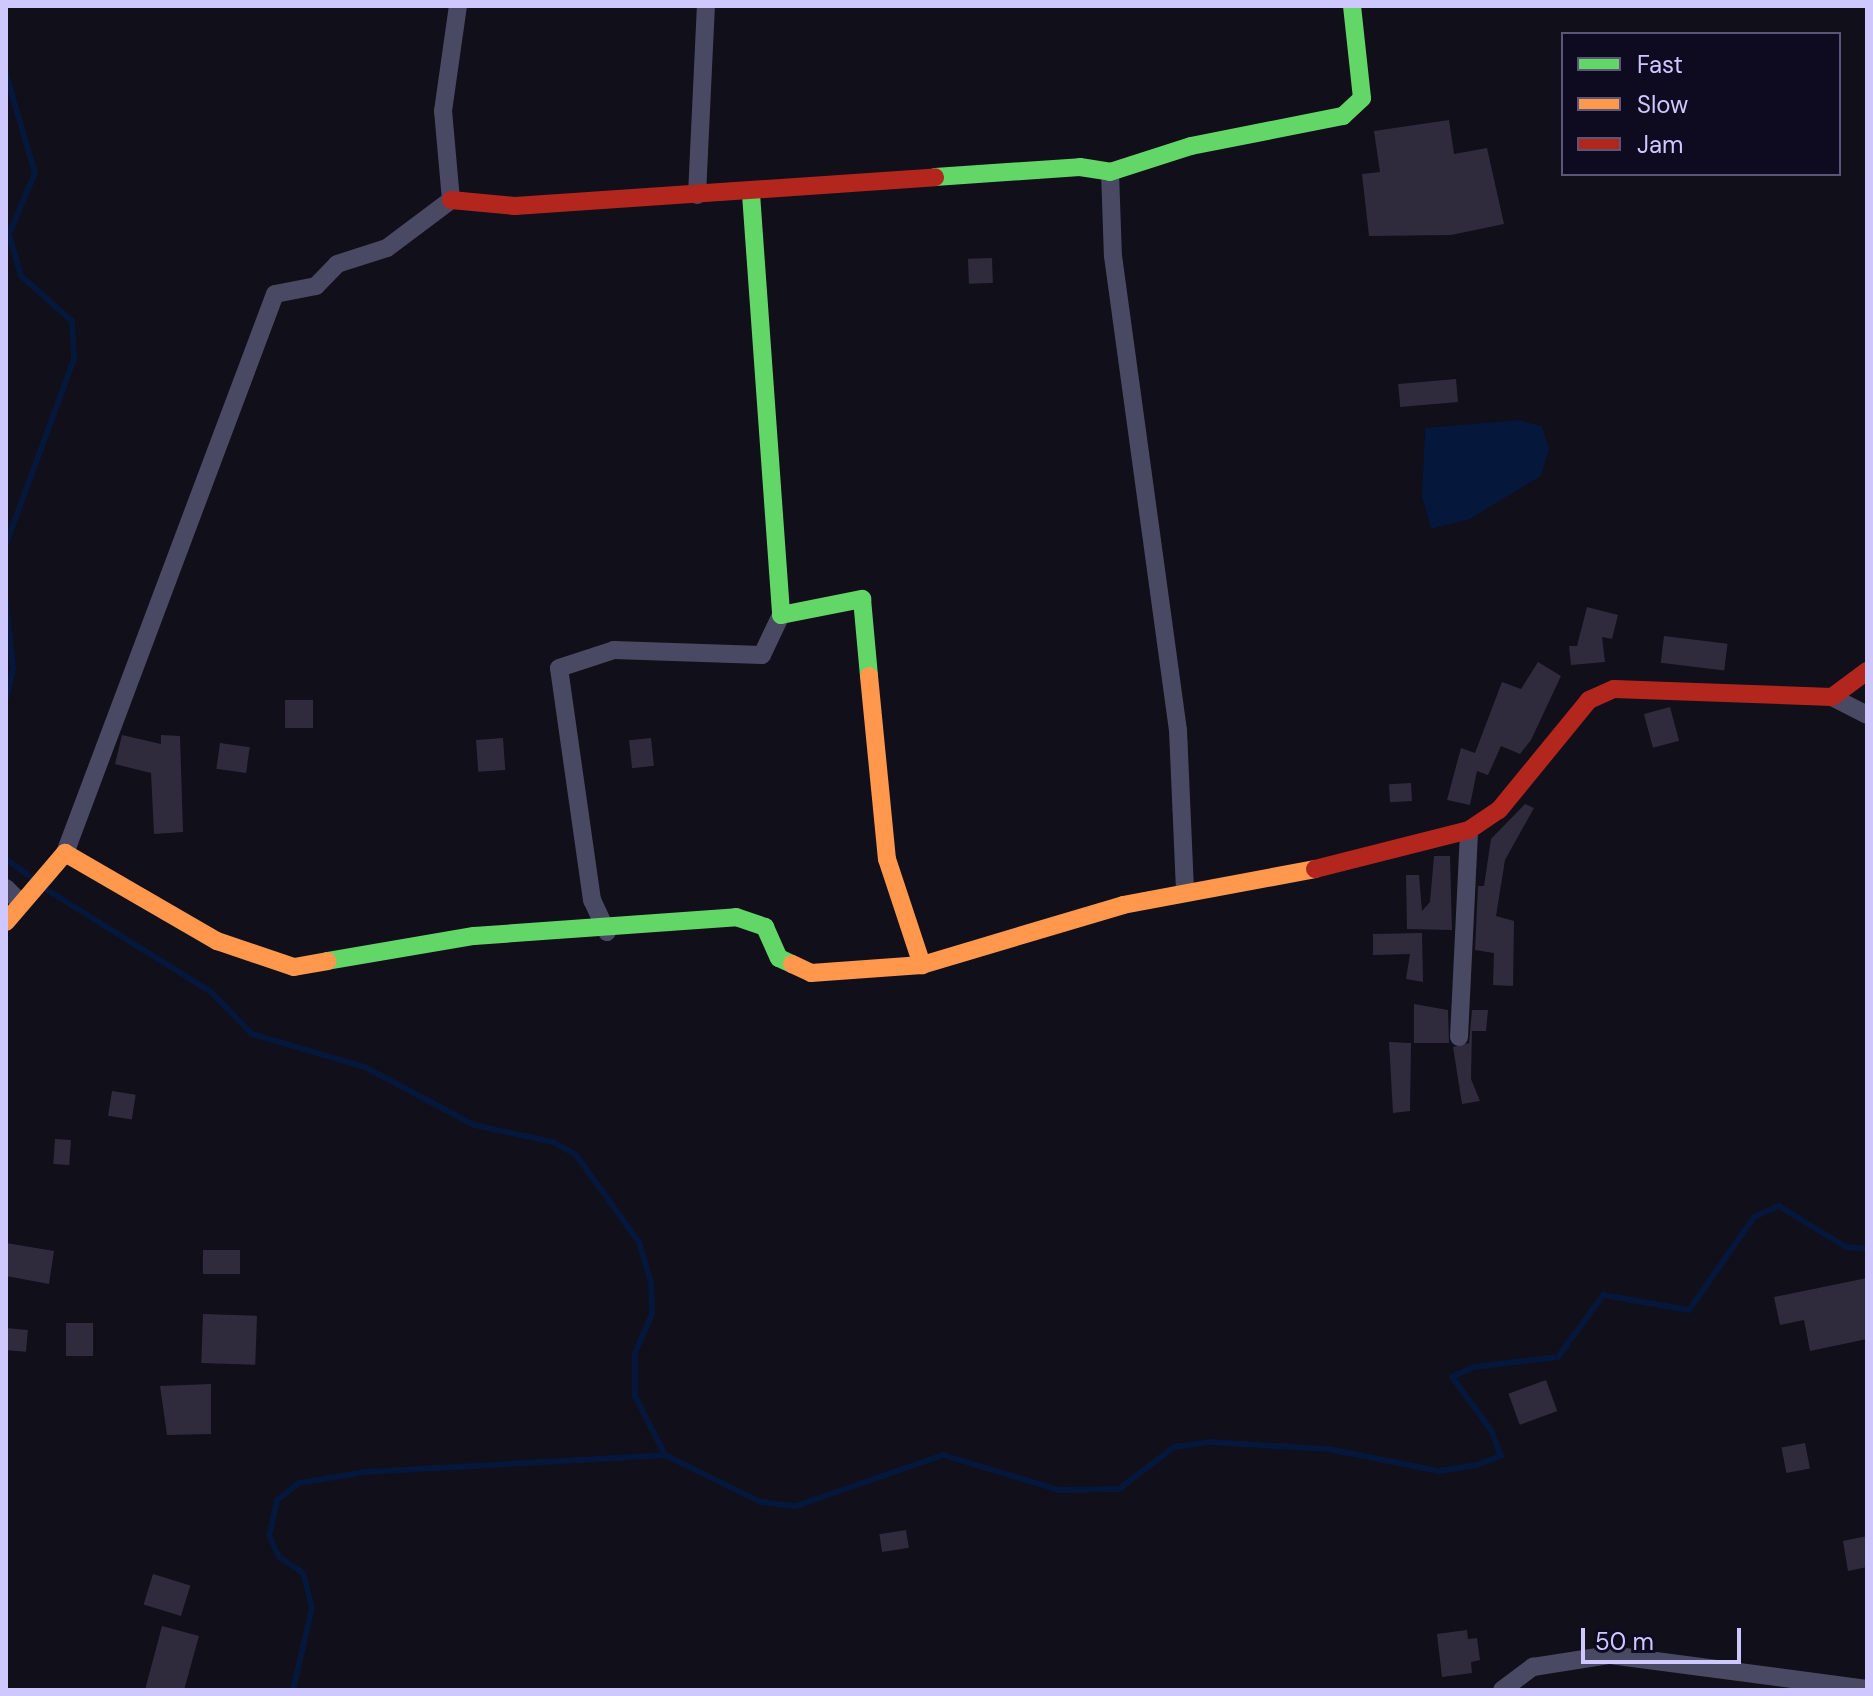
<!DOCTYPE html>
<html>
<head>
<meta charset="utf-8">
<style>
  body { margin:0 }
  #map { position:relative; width:1873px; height:1696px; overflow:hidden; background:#110f1a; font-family:"DM Sans",sans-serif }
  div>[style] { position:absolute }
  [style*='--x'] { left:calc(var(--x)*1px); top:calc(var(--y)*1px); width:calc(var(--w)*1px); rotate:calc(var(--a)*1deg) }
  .water>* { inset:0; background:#05173a }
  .stream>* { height:6px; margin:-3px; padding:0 3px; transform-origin:3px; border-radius:3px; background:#05173a }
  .building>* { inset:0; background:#2f2b3d; transform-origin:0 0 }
  .street>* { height:18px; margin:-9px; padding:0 9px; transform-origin:9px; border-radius:9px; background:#4a4963 }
  .fast>* { height:18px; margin:-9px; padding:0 9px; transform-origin:9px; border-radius:9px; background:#63d668 }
  .slow>* { height:18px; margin:-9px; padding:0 9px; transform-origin:9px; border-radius:9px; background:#ff974d }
  .jam>* { height:18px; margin:-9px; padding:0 9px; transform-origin:9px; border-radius:9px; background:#b3261e }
  span { translate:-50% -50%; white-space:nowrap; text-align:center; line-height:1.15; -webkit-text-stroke:6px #0e0a1f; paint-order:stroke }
  .frame { position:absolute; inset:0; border:8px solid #cfc8ff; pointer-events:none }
  .legend { position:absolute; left:1561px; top:32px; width:280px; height:144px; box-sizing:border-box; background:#0e0a1f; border:2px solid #5b5679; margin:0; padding:10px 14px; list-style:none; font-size:24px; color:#cfc8ff }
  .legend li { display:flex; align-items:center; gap:16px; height:40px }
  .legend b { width:40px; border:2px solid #5b5679 }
  .scale { position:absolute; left:1581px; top:1628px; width:160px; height:36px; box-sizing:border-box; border:4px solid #cfc8ff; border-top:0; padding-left:10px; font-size:24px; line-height:28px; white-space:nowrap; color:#cfc8ff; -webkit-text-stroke:6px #0e0a1f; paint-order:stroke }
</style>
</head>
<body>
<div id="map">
  <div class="water">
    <i style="clip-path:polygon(1518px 420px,1542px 426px,1549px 449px,1541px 476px,1470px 519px,1431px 529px,1422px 496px,1425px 428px)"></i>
  </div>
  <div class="stream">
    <i style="--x:6;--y:74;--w:103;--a:73.7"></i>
    <i style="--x:35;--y:173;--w:66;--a:113.1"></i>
    <i style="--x:9;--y:234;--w:44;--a:74.1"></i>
    <i style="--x:21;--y:276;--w:68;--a:41.4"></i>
    <i style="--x:72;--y:321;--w:38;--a:87"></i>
    <i style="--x:74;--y:359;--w:197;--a:110.2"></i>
    <i style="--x:6;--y:602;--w:67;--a:84"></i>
    <i style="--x:13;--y:669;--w:31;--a:103"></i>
    <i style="--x:6;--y:859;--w:32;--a:36"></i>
    <i style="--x:44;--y:888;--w:197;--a:31.9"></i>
    <i style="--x:211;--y:992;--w:59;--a:45.7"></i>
    <i style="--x:252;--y:1034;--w:118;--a:16.3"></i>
    <i style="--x:365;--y:1067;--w:123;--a:28"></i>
    <i style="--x:474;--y:1125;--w:81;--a:12.1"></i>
    <i style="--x:553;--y:1142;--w:26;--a:29"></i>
    <i style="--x:576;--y:1155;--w:107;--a:54.1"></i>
    <i style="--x:639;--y:1242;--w:43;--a:73.7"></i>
    <i style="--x:651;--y:1283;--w:31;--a:88"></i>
    <i style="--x:652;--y:1314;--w:43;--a:113.6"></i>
    <i style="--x:635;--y:1353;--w:43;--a:90"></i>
    <i style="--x:635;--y:1396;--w:66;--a:63"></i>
    <i style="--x:293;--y:1690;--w:84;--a:-77"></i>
    <i style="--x:312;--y:1608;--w:36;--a:-104"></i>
    <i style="--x:303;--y:1573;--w:29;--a:-146"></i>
    <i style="--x:279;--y:1557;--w:23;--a:-115"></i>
    <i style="--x:269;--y:1536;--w:37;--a:-77"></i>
    <i style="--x:277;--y:1500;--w:28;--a:-38"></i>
    <i style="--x:299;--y:1483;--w:67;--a:-9.5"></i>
    <i style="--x:365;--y:1472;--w:300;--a:-3.2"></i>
    <i style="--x:665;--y:1455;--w:107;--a:26.1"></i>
    <i style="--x:761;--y:1502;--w:35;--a:7"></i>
    <i style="--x:796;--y:1506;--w:156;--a:-19.1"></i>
    <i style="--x:943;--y:1455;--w:121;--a:16.8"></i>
    <i style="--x:1059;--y:1490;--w:60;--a:-1"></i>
    <i style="--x:1119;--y:1489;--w:69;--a:-37.4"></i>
    <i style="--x:1174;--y:1447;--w:35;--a:-8"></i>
    <i style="--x:1209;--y:1442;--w:119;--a:3.4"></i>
    <i style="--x:1328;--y:1449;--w:113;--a:11.2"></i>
    <i style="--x:1439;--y:1471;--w:38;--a:-9"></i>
    <i style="--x:1477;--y:1465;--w:26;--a:-21"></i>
    <i style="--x:1501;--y:1456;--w:28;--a:-111"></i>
    <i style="--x:1491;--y:1430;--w:66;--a:-126.3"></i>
    <i style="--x:1452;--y:1377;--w:23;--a:-25"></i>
    <i style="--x:1473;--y:1367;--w:86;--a:-6.7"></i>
    <i style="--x:1558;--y:1357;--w:77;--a:-54"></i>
    <i style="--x:1603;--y:1295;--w:87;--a:9.9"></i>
    <i style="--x:1689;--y:1310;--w:113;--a:-55"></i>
    <i style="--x:1754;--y:1217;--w:27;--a:-24"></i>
    <i style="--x:1779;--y:1206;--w:79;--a:31.5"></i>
    <i style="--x:1846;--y:1247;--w:21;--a:5"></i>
  </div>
  <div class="building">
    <i style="clip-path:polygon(1449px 120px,1454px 154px,1487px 148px,1504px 224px,1451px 235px,1369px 236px,1362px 174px,1380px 172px,1374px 131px)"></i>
    <i style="left:992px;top:258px;width:25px;height:24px;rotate:88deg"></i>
    <i style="left:1456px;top:379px;width:23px;height:58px;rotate:85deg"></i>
    <i style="clip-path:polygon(1587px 607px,1618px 615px,1612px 639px,1602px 637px,1605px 662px,1571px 665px,1569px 646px,1577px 646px)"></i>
    <i style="left:1664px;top:636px;width:64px;height:27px;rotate:7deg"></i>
    <i style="clip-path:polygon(1538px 662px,1561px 676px,1531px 740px,1520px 754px,1501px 746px,1488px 775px,1477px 771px,1470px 805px,1447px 800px,1461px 748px,1475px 753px,1502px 682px,1521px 689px)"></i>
    <i style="left:285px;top:700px;width:28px;height:28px"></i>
    <i style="left:1670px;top:707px;width:35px;height:27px;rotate:75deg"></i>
    <i style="clip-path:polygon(122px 735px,161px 744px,161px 735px,180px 736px,183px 832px,154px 834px,151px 773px,115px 764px)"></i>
    <i style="left:503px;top:738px;width:32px;height:27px;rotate:86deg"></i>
    <i style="left:651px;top:738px;width:28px;height:22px;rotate:84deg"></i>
    <i style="left:220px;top:743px;width:30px;height:26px;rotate:8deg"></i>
    <i style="left:1411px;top:783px;width:18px;height:22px;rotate:87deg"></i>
    <i style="clip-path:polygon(1525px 804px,1534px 808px,1505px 860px,1496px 916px,1514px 921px,1513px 986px,1493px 985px,1494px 953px,1475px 950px,1478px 886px,1484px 886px,1491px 839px)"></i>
    <i style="clip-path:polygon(1434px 856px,1450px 856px,1452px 930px,1407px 929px,1406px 875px,1419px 875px,1422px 911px,1430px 902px)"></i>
    <i style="clip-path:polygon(1422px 933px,1423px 982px,1406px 979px,1410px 954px,1373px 955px,1373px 934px)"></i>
    <i style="clip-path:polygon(1414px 1004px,1448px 1010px,1449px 1043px,1414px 1043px)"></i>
    <i style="clip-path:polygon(1472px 1010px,1488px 1010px,1486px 1031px,1472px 1031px,1471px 1079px,1480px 1101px,1462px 1104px,1453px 1047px,1469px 1043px)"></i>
    <i style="clip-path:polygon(1389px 1042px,1411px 1043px,1410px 1111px,1393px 1113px)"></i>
    <i style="left:112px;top:1091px;width:24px;height:25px;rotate:9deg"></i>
    <i style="left:55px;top:1139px;width:16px;height:25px;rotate:4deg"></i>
    <i style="clip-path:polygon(6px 1243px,54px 1251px,49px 1284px,6px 1276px)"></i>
    <i style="left:203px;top:1250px;width:37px;height:24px"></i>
    <i style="clip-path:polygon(1867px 1278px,1867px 1339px,1810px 1351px,1804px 1320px,1780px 1325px,1774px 1297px)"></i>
    <i style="left:203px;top:1314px;width:54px;height:49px;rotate:2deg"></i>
    <i style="left:66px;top:1323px;width:27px;height:33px"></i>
    <i style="left:6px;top:1328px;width:22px;height:22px;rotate:5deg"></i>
    <i style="left:1546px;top:1380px;width:33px;height:40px;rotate:70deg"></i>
    <i style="clip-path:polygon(211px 1384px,211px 1434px,167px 1435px,160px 1386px)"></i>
    <i style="left:1805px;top:1443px;width:26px;height:24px;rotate:79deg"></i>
    <i style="left:906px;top:1530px;width:18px;height:27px;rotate:81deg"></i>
    <i style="clip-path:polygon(1867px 1536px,1867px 1567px,1848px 1571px,1843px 1541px)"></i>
    <i style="left:153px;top:1574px;width:39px;height:32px;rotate:17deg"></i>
    <i style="clip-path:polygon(162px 1626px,199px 1636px,184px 1690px,145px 1690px)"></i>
    <i style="clip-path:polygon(1467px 1630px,1468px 1639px,1477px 1638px,1480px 1660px,1471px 1662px,1472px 1673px,1442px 1677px,1437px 1634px)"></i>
  </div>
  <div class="street">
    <i style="--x:1110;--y:172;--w:84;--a:88"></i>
    <i style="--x:1113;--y:256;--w:478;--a:82.2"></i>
    <i style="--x:1178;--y:730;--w:161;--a:87.5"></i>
    <i style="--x:697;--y:195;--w:189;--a:-87.3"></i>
    <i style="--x:1832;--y:697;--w:39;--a:27"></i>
    <i style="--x:65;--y:853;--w:597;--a:-69.41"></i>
    <i style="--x:275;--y:294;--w:42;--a:-11"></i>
    <i style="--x:316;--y:286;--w:30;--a:-46"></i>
    <i style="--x:337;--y:264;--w:52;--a:-17.7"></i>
    <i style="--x:387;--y:248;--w:80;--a:-36.9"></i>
    <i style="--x:451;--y:200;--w:89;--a:-95.1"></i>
    <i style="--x:443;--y:111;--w:106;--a:-81.9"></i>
    <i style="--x:6;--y:888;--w:20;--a:45"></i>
    <i style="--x:607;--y:932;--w:35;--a:-115"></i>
    <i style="--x:592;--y:900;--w:234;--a:-98.1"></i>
    <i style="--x:559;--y:668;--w:58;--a:-18.1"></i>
    <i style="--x:614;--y:650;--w:148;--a:1.9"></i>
    <i style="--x:762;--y:655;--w:44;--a:-64.6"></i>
    <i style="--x:1459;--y:1037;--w:207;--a:-87.2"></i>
    <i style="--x:1502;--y:1690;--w:39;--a:-37"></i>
    <i style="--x:1533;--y:1667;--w:78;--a:-8.9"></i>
    <i style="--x:1610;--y:1655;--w:259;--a:7.5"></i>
  </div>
  <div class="fast">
    <i style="--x:935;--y:177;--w:145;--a:-3.9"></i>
    <i style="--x:1080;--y:167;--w:30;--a:9"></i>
    <i style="--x:1110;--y:172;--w:85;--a:-17.8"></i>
    <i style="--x:1191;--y:146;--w:155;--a:-11.2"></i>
    <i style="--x:1343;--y:116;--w:26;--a:-43"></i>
    <i style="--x:1362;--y:98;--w:93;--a:-96.2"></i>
    <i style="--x:751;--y:194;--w:422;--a:85.9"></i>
    <i style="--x:781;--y:615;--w:83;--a:-11.2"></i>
    <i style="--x:862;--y:599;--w:77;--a:84.8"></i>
    <i style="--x:327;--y:961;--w:149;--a:-9.7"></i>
    <i style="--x:474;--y:936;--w:263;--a:-4.1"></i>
    <i style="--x:736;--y:917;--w:31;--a:19"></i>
    <i style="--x:765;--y:927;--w:34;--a:66"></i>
    <i style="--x:779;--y:958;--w:14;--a:25"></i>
  </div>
  <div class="slow">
    <i style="--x:869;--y:676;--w:184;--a:84.4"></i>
    <i style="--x:887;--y:859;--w:112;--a:71.7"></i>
    <i style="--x:6;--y:922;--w:91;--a:-49.5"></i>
    <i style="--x:65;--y:853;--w:176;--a:30.1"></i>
    <i style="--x:217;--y:941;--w:81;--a:18.7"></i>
    <i style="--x:294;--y:967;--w:34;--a:-10"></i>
    <i style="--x:792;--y:964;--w:21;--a:25"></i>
    <i style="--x:811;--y:973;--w:111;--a:-4.1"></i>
    <i style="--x:922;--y:965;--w:210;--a:-16.6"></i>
    <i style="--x:1123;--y:905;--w:195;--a:-10.6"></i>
  </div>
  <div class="jam">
    <i style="--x:451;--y:200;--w:64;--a:5.4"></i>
    <i style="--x:515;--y:206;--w:421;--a:-3.9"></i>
    <i style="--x:1315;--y:869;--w:159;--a:-14.2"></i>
    <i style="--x:1469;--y:830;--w:36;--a:-34"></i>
    <i style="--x:1499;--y:810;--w:142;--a:-50.7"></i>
    <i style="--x:1589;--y:700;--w:27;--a:-24"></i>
    <i style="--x:1614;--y:689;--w:218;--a:2.1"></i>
    <i style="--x:1832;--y:697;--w:44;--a:-36.6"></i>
  </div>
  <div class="frame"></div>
  <ul class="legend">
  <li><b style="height:10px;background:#63d668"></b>Fast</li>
  <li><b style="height:10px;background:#ff974d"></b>Slow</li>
  <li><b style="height:10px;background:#b3261e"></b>Jam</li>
  </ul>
  <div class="scale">50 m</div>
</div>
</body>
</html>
